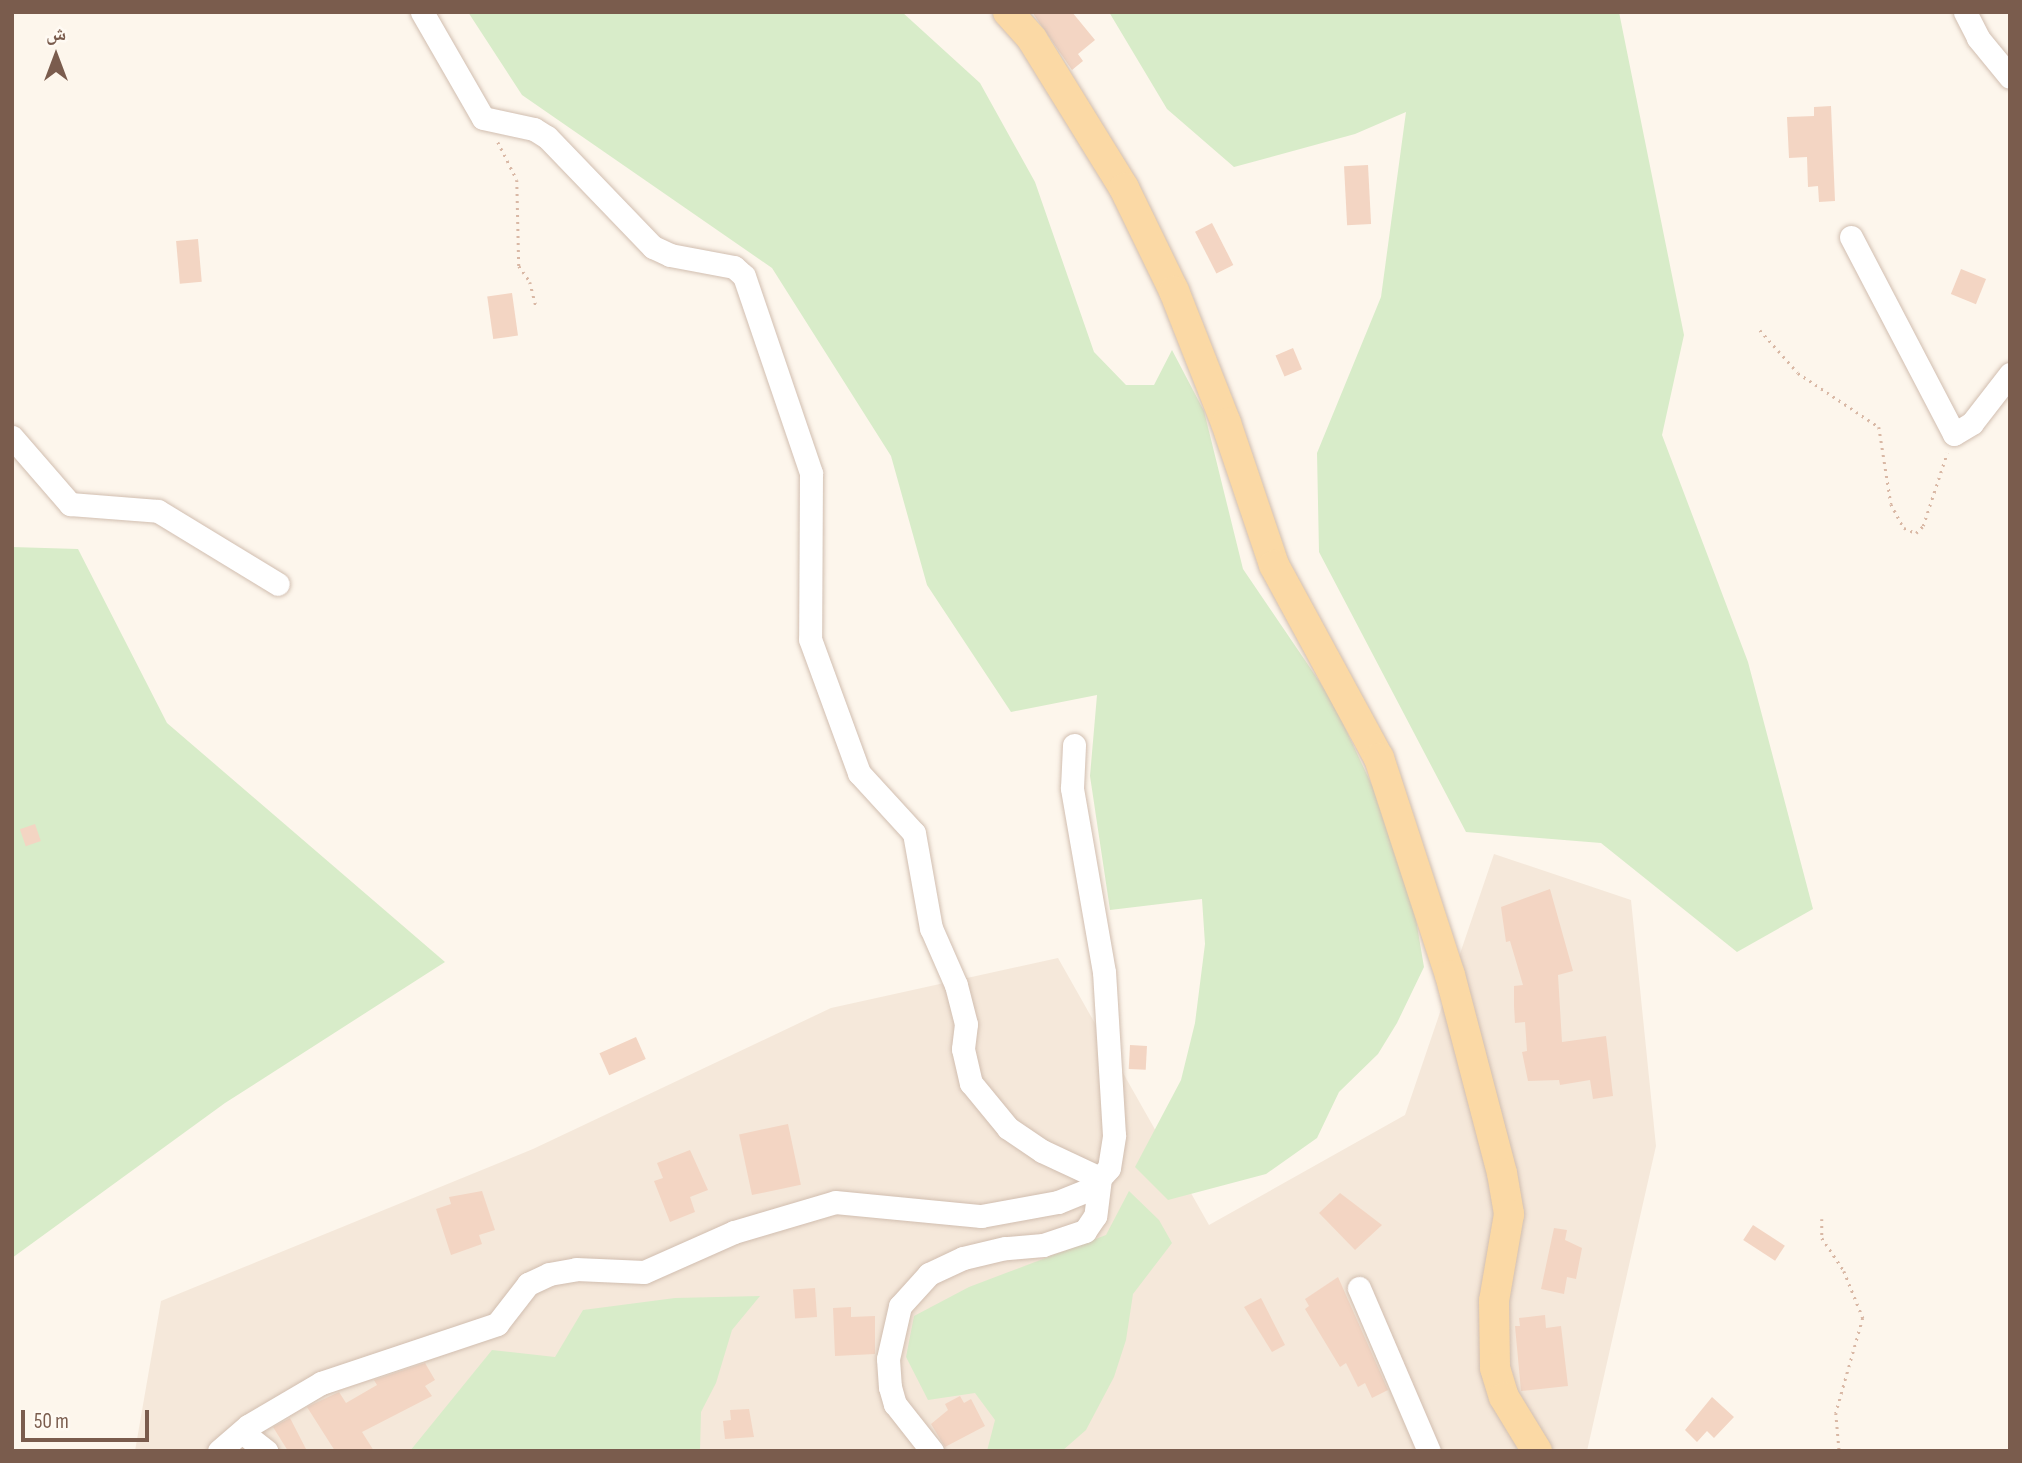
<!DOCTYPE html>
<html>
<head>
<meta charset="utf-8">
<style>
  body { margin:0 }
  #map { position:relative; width:2022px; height:1463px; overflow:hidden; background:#fdf6ec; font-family:"Sofia Sans Condensed","Noto Naskh Arabic",sans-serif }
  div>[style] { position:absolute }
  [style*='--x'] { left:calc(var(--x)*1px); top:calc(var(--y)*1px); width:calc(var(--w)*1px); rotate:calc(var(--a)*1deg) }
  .residential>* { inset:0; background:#f5e8da }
  .green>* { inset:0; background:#d8ecc9 }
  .building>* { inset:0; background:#f3d5c3; transform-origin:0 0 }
  .path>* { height:2.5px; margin-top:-1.25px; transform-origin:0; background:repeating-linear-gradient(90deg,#d9b8a5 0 2px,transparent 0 7px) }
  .roads { filter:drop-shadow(0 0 2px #d1beb0) drop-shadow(0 0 2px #d1beb0) }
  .minor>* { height:23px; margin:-11.5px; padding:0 11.5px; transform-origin:11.5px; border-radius:11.5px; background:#fff }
  .major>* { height:30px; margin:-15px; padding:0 15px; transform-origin:15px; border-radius:15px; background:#fbd9a5 }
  span { translate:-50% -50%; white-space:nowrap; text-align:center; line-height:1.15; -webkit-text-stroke:7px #fffaf3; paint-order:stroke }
  .frame { position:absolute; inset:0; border:14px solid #7a5c4d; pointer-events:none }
  .north { position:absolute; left:21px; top:21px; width:70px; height:70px; -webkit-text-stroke:5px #fffaf3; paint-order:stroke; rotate:0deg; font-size:19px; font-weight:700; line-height:28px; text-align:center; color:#7a5c4d }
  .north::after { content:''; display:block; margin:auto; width:24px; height:32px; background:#7a5c4d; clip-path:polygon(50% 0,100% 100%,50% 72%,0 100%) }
  .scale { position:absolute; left:21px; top:1410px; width:128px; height:32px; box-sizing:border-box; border:4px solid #7a5c4d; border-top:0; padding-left:9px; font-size:21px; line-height:24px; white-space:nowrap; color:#7a5c4d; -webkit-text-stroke:5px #fffaf3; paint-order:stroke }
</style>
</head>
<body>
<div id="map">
  <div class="residential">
    <i style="clip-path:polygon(1494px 854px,1631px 900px,1656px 1146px,1587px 1451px,135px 1451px,161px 1301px,533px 1149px,831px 1008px,1058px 958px,1209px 1225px,1405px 1115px)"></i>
  </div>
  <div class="green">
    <i style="clip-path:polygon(468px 12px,902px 12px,980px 83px,1035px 182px,1094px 352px,1126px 385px,1154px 385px,1172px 350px,1204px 411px,1243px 569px,1332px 700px,1377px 796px,1411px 890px,1424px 967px,1397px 1023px,1378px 1054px,1339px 1092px,1317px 1138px,1266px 1174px,1168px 1200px,1135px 1167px,1181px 1080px,1195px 1023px,1205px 944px,1202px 899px,1110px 910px,1090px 776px,1097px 695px,1011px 712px,927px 585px,891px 456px,772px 268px,522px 95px)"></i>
    <i style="clip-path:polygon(1109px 12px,1619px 12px,1684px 335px,1662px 435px,1748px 662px,1813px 909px,1737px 952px,1601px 843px,1466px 832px,1319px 552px,1317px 453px,1381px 297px,1406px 112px,1355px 134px,1234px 167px,1167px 109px)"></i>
    <i style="clip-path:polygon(12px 547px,78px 549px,167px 723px,445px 962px,225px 1103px,12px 1258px)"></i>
    <i style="clip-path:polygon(1129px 1191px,1159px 1220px,1172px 1243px,1133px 1294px,1126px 1340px,1114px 1377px,1086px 1430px,1062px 1451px,987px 1451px,995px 1420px,975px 1393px,928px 1400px,906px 1357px,914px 1316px,969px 1287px,1106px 1235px)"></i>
    <i style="clip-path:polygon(760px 1296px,732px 1330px,716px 1383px,701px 1412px,700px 1451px,410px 1451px,492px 1350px,555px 1357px,583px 1310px,675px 1298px)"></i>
  </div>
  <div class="building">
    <i style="clip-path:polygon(1032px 12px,1072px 12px,1095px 40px,1078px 54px,1083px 61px,1072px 70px)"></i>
    <i style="clip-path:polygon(1831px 106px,1835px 201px,1819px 202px,1818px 186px,1808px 187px,1807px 157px,1789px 158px,1787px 117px,1814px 116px,1814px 107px)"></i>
    <i style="left:1368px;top:165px;width:59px;height:24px;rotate:87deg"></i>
    <i style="left:1212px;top:223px;width:47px;height:19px;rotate:63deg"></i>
    <i style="left:198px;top:239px;width:43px;height:22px;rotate:85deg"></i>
    <i style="left:1961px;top:269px;width:27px;height:27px;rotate:22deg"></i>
    <i style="left:512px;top:293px;width:43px;height:25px;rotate:82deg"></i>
    <i style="left:1293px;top:348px;width:23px;height:19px;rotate:67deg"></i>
    <i style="left:35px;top:824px;width:18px;height:16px;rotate:71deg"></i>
    <i style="clip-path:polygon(1550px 889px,1573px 971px,1558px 975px,1562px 1042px,1606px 1036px,1613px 1096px,1593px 1099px,1590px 1080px,1560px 1085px,1559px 1080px,1528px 1081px,1522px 1052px,1527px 1051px,1525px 1022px,1515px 1023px,1514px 1006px,1514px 986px,1523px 985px,1510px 941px,1506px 942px,1501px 907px)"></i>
    <i style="left:636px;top:1037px;width:24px;height:40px;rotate:66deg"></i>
    <i style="left:1130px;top:1045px;width:17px;height:24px;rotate:3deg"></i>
    <i style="left:788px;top:1124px;width:62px;height:50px;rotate:78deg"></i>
    <i style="clip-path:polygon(690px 1150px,708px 1190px,690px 1197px,695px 1212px,670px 1222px,654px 1181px,663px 1178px,657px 1163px)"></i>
    <i style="clip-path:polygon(482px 1191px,495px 1230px,479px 1235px,482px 1244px,451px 1255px,436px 1209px,451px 1204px,449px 1197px)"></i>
    <i style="clip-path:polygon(1340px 1193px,1382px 1225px,1355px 1250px,1319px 1213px)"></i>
    <i style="left:1753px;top:1225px;width:38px;height:18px;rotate:33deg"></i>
    <i style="clip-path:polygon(1554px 1228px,1567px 1230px,1565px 1240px,1582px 1248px,1576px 1279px,1567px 1277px,1564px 1294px,1541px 1289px)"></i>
    <i style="clip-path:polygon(1338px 1277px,1388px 1390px,1372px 1398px,1365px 1383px,1358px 1387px,1346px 1363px,1340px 1367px,1305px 1309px,1309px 1306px,1305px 1299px)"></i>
    <i style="left:815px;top:1288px;width:29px;height:22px;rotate:86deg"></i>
    <i style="clip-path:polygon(1261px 1298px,1285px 1345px,1272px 1352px,1244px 1307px)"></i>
    <i style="clip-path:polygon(851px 1307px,851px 1317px,875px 1316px,875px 1354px,835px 1356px,833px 1308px)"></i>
    <i style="clip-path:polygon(1545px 1315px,1546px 1328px,1561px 1326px,1568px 1386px,1521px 1391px,1515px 1326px,1520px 1326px,1519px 1318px)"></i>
    <i style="clip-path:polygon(425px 1363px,435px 1380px,425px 1386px,432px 1396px,362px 1432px,374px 1451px,335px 1451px,307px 1407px,339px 1392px,346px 1403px,377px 1385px,374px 1380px)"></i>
    <i style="clip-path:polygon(960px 1396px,964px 1403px,971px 1399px,985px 1426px,945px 1447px,931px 1424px,948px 1410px,945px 1404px)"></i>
    <i style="clip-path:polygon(1712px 1397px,1734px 1417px,1714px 1438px,1707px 1431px,1697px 1442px,1685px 1430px)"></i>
    <i style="clip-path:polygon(749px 1409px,754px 1437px,725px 1439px,723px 1421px,731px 1420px,730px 1410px)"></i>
    <i style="clip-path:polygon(290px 1418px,307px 1451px,288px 1451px,273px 1427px)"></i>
  </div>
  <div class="path">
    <i style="--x:498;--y:142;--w:42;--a:63.4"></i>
    <i style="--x:517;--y:180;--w:86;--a:88.7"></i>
    <i style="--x:519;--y:266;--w:19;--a:55"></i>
    <i style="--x:530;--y:282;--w:25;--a:76"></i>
    <i style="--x:1760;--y:330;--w:57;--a:48.5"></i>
    <i style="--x:1798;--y:373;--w:97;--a:33.7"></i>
    <i style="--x:1879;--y:427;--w:78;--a:81.1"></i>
    <i style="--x:1891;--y:504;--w:27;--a:62"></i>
    <i style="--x:1904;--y:528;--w:13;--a:23"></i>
    <i style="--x:1916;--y:533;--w:10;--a:-45"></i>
    <i style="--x:1923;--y:526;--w:77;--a:-71.8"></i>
    <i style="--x:1822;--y:1219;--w:19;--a:90"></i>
    <i style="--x:1822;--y:1238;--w:40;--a:56"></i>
    <i style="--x:1844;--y:1271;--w:51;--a:68"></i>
    <i style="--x:1863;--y:1318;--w:99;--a:105.9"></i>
    <i style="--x:1836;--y:1413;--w:38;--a:85"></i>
  </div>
  <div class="roads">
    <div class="minor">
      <i style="--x:422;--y:12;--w:122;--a:60.1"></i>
      <i style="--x:483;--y:118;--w:52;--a:12.2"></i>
      <i style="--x:534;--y:129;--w:15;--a:32"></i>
      <i style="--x:547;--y:137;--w:153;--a:46.1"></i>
      <i style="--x:653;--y:247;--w:19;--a:25"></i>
      <i style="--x:670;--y:255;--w:65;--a:10.6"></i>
      <i style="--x:734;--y:267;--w:13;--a:42"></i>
      <i style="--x:744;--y:276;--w:208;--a:71.2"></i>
      <i style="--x:811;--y:473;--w:166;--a:90.3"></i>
      <i style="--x:810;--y:639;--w:143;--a:69.9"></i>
      <i style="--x:859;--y:773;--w:81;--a:47.5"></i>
      <i style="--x:914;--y:833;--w:97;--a:79.9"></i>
      <i style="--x:931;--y:928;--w:62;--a:66.3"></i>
      <i style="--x:956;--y:985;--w:40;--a:75.6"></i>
      <i style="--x:966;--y:1024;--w:25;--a:97"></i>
      <i style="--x:963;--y:1049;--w:35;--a:77"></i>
      <i style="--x:971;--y:1083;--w:58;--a:50.6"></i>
      <i style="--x:1008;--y:1128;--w:41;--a:34.1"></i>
      <i style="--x:1042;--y:1151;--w:64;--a:25"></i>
      <i style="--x:1100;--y:1178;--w:38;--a:97"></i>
      <i style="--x:1095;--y:1216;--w:18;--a:124"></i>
      <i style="--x:1085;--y:1231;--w:44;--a:161.6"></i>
      <i style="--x:1043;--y:1245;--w:38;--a:175"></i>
      <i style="--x:1005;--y:1248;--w:43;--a:166.6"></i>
      <i style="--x:963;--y:1258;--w:38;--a:155"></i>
      <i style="--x:929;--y:1274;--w:43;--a:132.2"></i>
      <i style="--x:900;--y:1306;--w:54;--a:102.8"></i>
      <i style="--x:888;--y:1359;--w:28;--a:86"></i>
      <i style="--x:890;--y:1387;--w:18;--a:74"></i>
      <i style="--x:895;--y:1404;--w:60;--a:51.8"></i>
      <i style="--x:1965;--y:12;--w:29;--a:63"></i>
      <i style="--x:1978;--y:38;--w:50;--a:50.6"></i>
      <i style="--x:1851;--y:237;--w:222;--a:62.4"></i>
      <i style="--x:1954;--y:434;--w:21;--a:-31"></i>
      <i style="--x:1972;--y:423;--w:62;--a:-52.2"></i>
      <i style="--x:12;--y:437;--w:89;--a:49.1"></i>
      <i style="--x:70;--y:504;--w:88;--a:4.5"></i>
      <i style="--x:158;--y:511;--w:140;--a:31.3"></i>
      <i style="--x:1359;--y:1288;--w:177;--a:66.8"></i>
      <i style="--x:242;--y:1432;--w:31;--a:38"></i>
      <i style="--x:219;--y:1451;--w:38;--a:-41"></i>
      <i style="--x:248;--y:1426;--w:85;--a:-30.5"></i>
      <i style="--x:321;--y:1383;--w:186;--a:-18.5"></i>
      <i style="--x:497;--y:1324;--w:51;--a:-52.2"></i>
      <i style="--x:528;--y:1284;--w:23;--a:-25"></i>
      <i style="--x:549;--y:1274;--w:27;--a:-10"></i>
      <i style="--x:576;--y:1269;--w:68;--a:2.5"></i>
      <i style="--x:644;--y:1272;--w:98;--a:-24"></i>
      <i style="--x:734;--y:1232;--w:105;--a:-16.5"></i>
      <i style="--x:835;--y:1202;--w:147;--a:5.5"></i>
      <i style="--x:981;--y:1216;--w:78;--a:-10.3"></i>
      <i style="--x:1058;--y:1202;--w:35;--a:-22"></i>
      <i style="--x:1090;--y:1189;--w:28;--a:-48"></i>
      <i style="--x:1109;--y:1168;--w:33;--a:-81"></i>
      <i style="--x:1114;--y:1135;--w:163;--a:-93.5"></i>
      <i style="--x:1104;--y:972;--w:187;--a:-99.9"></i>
      <i style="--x:1072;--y:788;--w:43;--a:-87.3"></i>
    </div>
    <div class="major">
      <i style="--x:1008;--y:12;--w:36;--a:48"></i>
      <i style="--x:1032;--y:39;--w:175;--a:58.3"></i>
      <i style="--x:1124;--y:188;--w:114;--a:64.1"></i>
      <i style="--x:1174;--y:291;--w:142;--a:68.5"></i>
      <i style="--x:1226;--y:423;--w:150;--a:71.3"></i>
      <i style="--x:1274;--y:565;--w:220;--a:61.5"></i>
      <i style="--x:1379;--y:758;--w:228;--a:71.9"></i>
      <i style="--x:1450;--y:975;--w:205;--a:75.3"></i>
      <i style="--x:1502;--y:1173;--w:42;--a:80.3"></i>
      <i style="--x:1509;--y:1214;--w:88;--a:99.8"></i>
      <i style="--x:1494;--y:1301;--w:67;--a:89.1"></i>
      <i style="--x:1495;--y:1368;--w:30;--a:73"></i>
      <i style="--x:1504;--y:1397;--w:63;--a:58.6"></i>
    </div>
  </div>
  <div class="frame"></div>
  <div class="north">ش</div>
  <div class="scale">50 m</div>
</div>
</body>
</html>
